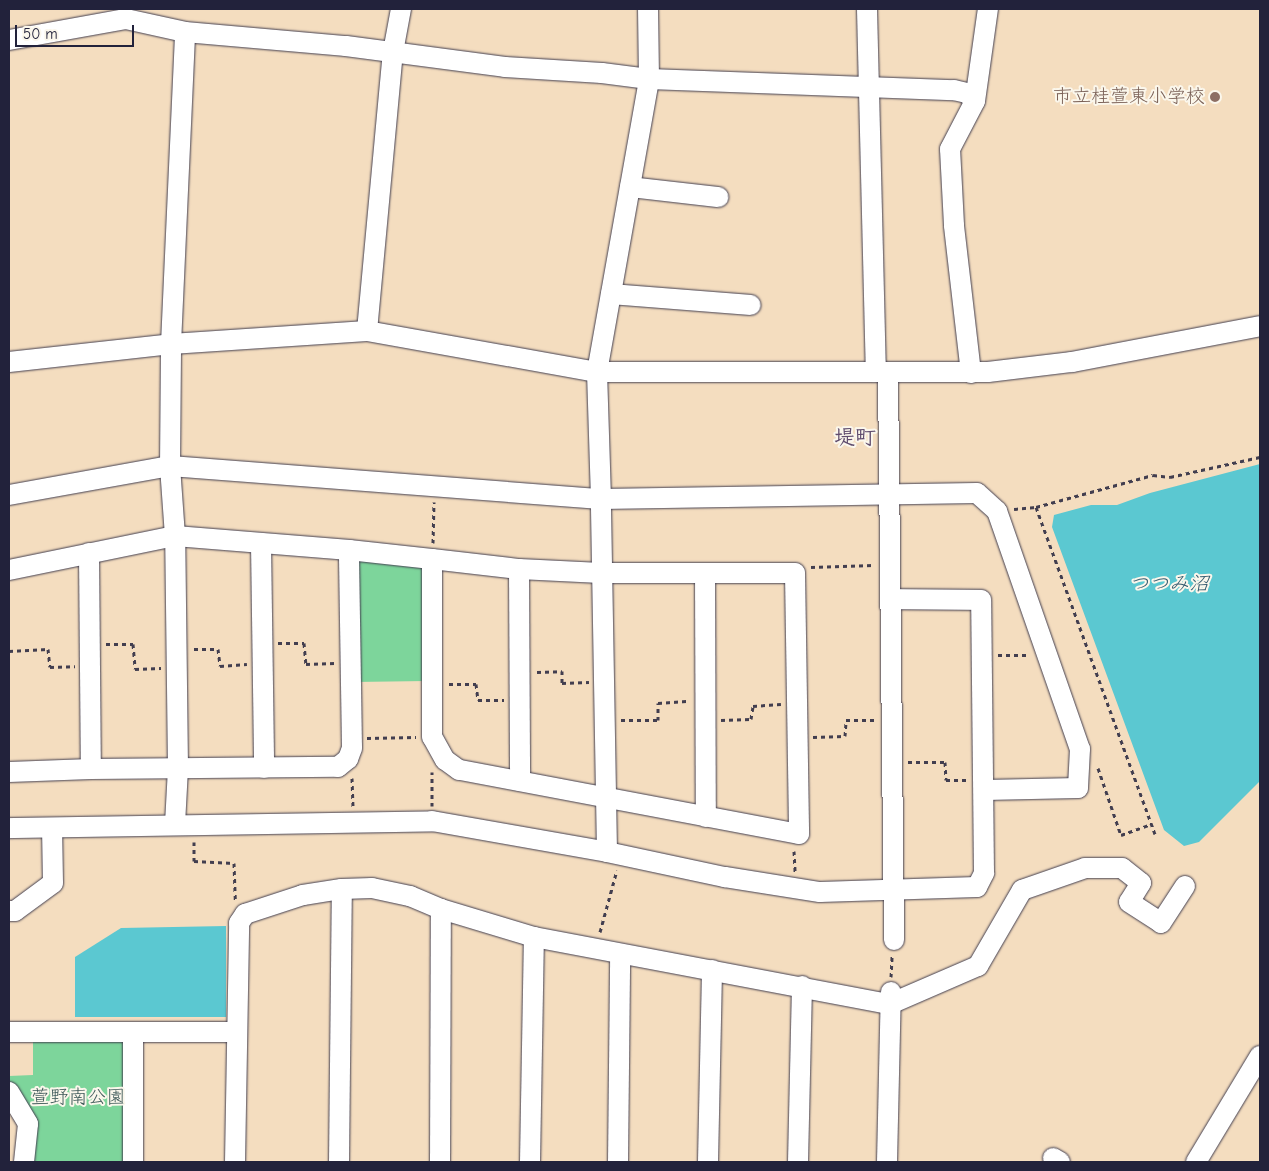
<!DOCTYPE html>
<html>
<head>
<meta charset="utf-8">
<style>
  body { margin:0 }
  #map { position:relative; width:1269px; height:1171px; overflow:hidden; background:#f4ddbf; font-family:"Comic Neue","Klee One",sans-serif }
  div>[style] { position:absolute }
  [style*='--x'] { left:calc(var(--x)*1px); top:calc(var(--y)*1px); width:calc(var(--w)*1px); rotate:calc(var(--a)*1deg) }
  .green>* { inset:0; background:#7dd59b }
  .water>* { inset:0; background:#5bc8d1 }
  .path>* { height:3px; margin-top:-1.5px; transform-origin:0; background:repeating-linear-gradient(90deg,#423e4f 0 4px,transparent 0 8px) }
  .roads { filter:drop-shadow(0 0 1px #423e4f) drop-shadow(0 0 1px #423e4f) }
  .minor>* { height:20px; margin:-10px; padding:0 10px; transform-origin:10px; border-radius:10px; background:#fff }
  .dots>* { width:14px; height:14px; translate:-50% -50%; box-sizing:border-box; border:2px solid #fbf7ec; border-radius:50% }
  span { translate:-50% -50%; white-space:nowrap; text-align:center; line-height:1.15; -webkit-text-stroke:4px #fbf7ec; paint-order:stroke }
  .education-label { font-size:19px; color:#785e54 }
  .right { translate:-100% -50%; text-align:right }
  .park-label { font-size:19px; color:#3d5858 }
  .water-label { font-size:20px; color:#365c70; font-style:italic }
  .quarter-label { font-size:21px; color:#604d6e; font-weight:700 }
  .frame { position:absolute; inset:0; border:10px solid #22223b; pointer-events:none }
  .scale { position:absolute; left:15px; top:25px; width:119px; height:22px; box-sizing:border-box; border:2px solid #22223b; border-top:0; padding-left:6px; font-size:15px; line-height:18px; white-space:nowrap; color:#22223b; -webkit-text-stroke:4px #fbf7ec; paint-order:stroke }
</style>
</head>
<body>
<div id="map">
  <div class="green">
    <i style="clip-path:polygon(365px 556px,421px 562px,427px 571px,427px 681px,354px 682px,354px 565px)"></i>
    <i style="clip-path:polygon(33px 1038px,117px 1038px,127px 1045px,127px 1162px,29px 1162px,36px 1126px,9px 1081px,9px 1076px,33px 1075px)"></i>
  </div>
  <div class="water">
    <i style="clip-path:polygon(1260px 464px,1260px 781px,1199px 842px,1184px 846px,1164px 830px,1052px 527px,1054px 515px,1091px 505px,1117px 505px,1150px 493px)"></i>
    <i style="clip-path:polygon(226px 926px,226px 1017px,75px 1017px,75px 957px,121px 928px)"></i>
  </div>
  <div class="path">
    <i style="--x:1014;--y:509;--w:22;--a:-5"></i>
    <i style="--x:433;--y:543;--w:41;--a:-88.6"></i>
    <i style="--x:811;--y:567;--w:63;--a:-1.8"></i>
    <i style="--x:278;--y:643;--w:26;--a:0"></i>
    <i style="--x:304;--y:643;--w:21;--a:85"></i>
    <i style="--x:306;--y:664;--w:29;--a:-2"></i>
    <i style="--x:106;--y:644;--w:27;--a:0"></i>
    <i style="--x:133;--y:644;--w:25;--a:85"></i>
    <i style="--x:135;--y:669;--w:26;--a:-2"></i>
    <i style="--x:194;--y:649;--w:24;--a:0"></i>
    <i style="--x:218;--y:649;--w:17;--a:83"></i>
    <i style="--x:220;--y:666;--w:27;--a:-4"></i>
    <i style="--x:9;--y:651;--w:39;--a:-3"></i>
    <i style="--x:48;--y:649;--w:18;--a:84"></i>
    <i style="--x:50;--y:667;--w:25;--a:-2"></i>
    <i style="--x:998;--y:655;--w:31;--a:0"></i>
    <i style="--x:537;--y:672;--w:25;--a:-2"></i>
    <i style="--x:562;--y:671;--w:12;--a:90"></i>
    <i style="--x:562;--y:683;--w:27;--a:-2"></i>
    <i style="--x:449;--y:684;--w:27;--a:0"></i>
    <i style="--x:476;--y:684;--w:16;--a:83"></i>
    <i style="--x:478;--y:700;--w:26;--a:0"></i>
    <i style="--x:621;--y:720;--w:37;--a:0"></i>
    <i style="--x:658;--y:720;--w:17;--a:-90"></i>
    <i style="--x:658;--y:703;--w:32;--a:-4"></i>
    <i style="--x:721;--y:720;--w:30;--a:-2"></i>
    <i style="--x:751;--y:719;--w:13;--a:-81"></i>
    <i style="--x:753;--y:706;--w:28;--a:-4"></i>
    <i style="--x:813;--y:737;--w:32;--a:-2"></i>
    <i style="--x:845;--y:736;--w:16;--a:-86"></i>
    <i style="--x:846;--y:720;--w:30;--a:0"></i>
    <i style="--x:367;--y:738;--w:49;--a:-1.2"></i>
    <i style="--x:908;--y:762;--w:37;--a:0"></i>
    <i style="--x:945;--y:762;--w:18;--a:87"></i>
    <i style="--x:946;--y:780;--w:21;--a:0"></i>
    <i style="--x:1098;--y:768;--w:71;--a:71.1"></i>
    <i style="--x:1121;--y:835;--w:32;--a:-20"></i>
    <i style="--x:352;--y:778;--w:29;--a:88"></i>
    <i style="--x:432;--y:806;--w:34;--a:-90"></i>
    <i style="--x:1155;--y:834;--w:348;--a:-110"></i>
    <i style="--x:1036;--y:507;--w:121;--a:-15.3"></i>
    <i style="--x:1153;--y:475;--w:17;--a:7"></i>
    <i style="--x:1170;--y:477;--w:92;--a:-12.5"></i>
    <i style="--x:194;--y:842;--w:19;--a:90"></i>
    <i style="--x:194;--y:861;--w:40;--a:2.9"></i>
    <i style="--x:234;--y:863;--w:38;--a:88"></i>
    <i style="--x:794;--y:851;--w:21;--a:87"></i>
    <i style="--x:600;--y:932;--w:64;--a:-74.7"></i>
    <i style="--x:891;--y:977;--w:22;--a:-87"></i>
  </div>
  <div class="roads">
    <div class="minor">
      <i style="--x:867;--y:9;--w:363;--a:88.6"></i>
      <i style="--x:9;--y:40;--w:119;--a:-10.2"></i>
      <i style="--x:126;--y:19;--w:60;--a:12.4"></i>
      <i style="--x:185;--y:32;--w:162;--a:5"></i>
      <i style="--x:346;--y:46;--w:160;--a:7.5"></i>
      <i style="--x:505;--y:67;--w:97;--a:3.5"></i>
      <i style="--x:602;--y:73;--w:47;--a:7.3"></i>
      <i style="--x:649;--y:79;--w:305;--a:2.1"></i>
      <i style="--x:954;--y:90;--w:13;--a:13"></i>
      <i style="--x:967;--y:93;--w:11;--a:45"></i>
      <i style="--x:630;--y:187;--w:89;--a:6.5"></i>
      <i style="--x:611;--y:294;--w:140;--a:4.5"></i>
      <i style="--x:367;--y:331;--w:280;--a:-84.7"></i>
      <i style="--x:393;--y:52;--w:44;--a:-79.5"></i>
      <i style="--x:9;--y:362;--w:163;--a:-6.3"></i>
      <i style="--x:171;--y:344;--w:196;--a:-3.8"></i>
      <i style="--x:367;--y:331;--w:234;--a:10.1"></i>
      <i style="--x:597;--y:372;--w:391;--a:0"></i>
      <i style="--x:988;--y:372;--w:85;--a:-6.8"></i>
      <i style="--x:1072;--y:362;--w:191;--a:-10.8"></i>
      <i style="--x:888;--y:373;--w:567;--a:89.39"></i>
      <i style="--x:971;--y:373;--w:149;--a:-96.6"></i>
      <i style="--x:954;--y:225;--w:76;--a:-93"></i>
      <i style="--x:950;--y:149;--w:54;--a:-62.5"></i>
      <i style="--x:975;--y:101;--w:93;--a:-82"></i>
      <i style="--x:9;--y:495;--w:164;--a:-10.2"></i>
      <i style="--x:170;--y:466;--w:432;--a:4.4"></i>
      <i style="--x:601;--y:499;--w:376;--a:-0.9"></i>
      <i style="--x:977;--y:493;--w:27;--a:42"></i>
      <i style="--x:997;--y:511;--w:252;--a:70.8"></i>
      <i style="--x:1080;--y:749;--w:39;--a:93"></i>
      <i style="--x:1078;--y:788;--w:93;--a:178.8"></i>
      <i style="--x:261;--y:543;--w:225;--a:89.2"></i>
      <i style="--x:89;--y:553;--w:216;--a:89.5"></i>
      <i style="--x:519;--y:569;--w:212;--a:89.7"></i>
      <i style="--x:9;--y:570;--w:169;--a:-11.6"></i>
      <i style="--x:175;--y:536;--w:175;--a:4.6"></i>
      <i style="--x:349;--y:550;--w:83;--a:6.2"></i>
      <i style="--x:432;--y:559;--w:88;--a:6.6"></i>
      <i style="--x:519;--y:569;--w:82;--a:2.8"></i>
      <i style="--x:601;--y:573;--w:194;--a:0"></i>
      <i style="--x:795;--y:573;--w:261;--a:89.1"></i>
      <i style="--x:799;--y:834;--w:346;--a:-169.3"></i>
      <i style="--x:459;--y:770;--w:17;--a:-144"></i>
      <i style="--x:445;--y:760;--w:26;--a:-119"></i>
      <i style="--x:432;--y:737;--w:178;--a:-90"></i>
      <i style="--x:705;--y:573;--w:244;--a:89.8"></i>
      <i style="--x:9;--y:772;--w:82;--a:-2.1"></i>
      <i style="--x:91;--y:769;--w:247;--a:-0.5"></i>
      <i style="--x:338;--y:767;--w:13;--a:-39"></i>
      <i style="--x:348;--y:759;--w:12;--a:-70"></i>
      <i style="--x:352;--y:748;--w:198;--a:-90.9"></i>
      <i style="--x:175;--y:824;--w:56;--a:-86.9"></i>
      <i style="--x:178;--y:768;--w:232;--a:-90.7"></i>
      <i style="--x:175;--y:536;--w:70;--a:-94.1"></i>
      <i style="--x:170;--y:466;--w:122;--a:-89.5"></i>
      <i style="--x:171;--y:344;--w:312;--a:-87.4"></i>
      <i style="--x:9;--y:828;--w:423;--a:-0.9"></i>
      <i style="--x:432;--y:821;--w:178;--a:10"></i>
      <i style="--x:607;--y:852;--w:121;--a:12"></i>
      <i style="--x:725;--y:877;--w:96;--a:9"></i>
      <i style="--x:820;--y:892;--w:157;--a:-1.8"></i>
      <i style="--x:977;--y:887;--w:16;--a:-63"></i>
      <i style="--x:984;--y:873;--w:273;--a:-90.6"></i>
      <i style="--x:981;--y:600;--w:91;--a:-179.4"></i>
      <i style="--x:607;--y:852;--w:353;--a:-91"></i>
      <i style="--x:601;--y:499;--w:127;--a:-91.8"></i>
      <i style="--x:597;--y:372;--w:298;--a:-79.9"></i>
      <i style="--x:649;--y:79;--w:70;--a:-90.8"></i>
      <i style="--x:9;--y:911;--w:6;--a:0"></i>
      <i style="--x:15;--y:911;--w:47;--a:-36.4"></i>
      <i style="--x:53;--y:883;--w:55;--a:-91"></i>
      <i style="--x:9;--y:1032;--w:228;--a:0"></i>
      <i style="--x:133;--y:1033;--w:129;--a:90"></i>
      <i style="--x:9;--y:1092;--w:37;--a:59"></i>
      <i style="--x:28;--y:1124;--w:38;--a:96"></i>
      <i style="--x:1053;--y:1158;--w:8;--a:30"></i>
      <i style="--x:235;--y:1162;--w:239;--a:-89"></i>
      <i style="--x:239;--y:923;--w:11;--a:-56"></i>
      <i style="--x:245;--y:914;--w:61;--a:-18.1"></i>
      <i style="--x:303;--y:895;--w:39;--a:-9"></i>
      <i style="--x:342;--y:889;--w:30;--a:-2"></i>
      <i style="--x:372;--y:888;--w:39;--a:12"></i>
      <i style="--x:410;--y:896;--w:34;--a:23"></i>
      <i style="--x:441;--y:909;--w:97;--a:16.8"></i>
      <i style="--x:534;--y:937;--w:362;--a:10.7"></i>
      <i style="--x:890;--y:1004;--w:96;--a:-23.4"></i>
      <i style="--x:978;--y:966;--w:88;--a:-59.9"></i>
      <i style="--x:1022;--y:890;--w:67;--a:-19.2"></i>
      <i style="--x:1085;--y:868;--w:37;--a:0"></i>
      <i style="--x:1122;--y:868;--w:24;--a:38"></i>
      <i style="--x:1141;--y:883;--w:22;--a:122"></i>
      <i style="--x:1129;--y:902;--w:38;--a:33"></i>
      <i style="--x:1161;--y:923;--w:44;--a:-57"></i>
      <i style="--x:339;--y:1162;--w:273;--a:-89.4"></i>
      <i style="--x:440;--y:1162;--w:253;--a:-89.8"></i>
      <i style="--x:530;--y:1162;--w:225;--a:-89"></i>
      <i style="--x:618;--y:1162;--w:208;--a:-89.4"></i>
      <i style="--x:708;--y:1162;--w:192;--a:-88.8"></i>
      <i style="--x:798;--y:1162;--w:176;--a:-88.7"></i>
      <i style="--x:887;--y:1162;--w:170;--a:-88.7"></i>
      <i style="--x:1196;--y:1162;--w:124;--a:-58.9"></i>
    </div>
  </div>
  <div class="dots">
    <i style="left:1215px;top:97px;background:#8d6e63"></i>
  </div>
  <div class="education-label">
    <span class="right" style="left:1205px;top:97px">市立桂萱東小学校</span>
  </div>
  <div class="park-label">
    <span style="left:78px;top:1098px">萱野南公園</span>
  </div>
  <div class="water-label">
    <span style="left:1169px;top:583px">つつみ沼</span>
  </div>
  <div class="quarter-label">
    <span style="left:855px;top:437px">堤町</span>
  </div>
  <div class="frame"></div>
  <div class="scale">50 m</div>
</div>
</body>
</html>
